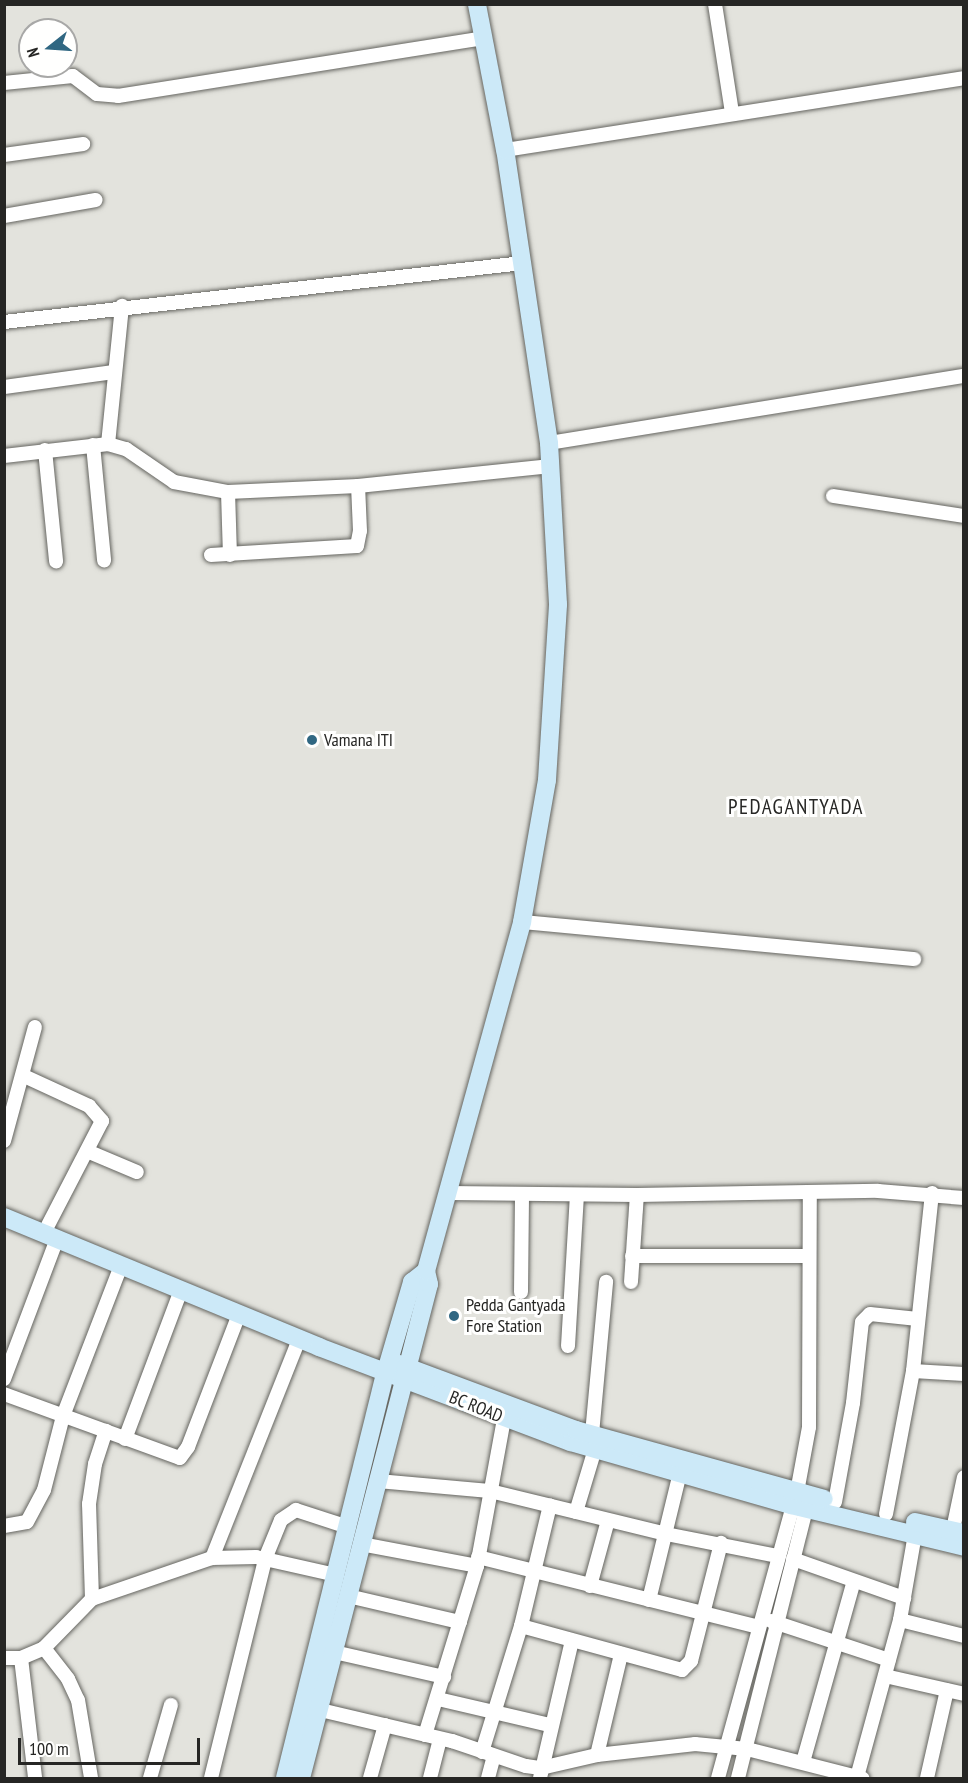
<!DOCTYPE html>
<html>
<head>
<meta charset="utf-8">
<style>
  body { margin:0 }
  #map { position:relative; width:968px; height:1783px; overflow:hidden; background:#e3e3dd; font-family:"PT Sans Narrow",sans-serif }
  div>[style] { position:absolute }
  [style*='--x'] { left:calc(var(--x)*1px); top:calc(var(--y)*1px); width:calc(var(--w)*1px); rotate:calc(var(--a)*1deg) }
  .roads { filter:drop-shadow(0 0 2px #656560) drop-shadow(0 0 2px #656560) }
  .street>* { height:14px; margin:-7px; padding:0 7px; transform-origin:7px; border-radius:7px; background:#fff }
  .secondary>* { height:18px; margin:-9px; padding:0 9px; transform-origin:9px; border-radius:9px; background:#cce9f8 }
  .dots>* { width:16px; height:16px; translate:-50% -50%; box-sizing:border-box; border:3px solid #fffffe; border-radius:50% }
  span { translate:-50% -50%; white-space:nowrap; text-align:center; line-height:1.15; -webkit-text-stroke:6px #fffffe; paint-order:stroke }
  .poi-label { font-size:18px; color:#262624 }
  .left { translate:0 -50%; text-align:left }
  .street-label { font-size:18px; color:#262624 }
  .quarter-label { font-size:21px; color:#262624; letter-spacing:1.5px }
  .frame { position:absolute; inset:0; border:6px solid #262624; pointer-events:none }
  .north { position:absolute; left:18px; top:18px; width:60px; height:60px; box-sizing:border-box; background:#fffffe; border:2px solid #a8a8a7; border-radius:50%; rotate:253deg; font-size:16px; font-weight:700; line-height:24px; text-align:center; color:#262624 }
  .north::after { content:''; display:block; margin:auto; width:21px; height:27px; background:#306782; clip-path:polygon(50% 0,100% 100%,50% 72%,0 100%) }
  .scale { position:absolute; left:18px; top:1738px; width:182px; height:27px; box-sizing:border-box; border:3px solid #262624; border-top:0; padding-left:8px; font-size:18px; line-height:21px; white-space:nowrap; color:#262624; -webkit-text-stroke:4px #fffffe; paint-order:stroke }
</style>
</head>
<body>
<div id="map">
  <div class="roads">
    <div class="street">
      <i style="--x:715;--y:4;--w:110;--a:81.1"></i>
      <i style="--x:4;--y:83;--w:69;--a:-5.8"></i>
      <i style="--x:73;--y:76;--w:30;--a:37"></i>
      <i style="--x:97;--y:94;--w:21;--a:5"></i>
      <i style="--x:118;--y:96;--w:370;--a:-9"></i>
      <i style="--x:505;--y:150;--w:465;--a:-8.9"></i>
      <i style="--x:4;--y:155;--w:80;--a:-7.9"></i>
      <i style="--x:4;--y:216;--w:93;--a:-9.9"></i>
      <i style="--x:4;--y:322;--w:522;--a:-6.49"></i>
      <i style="--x:4;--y:387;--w:111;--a:-7.8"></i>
      <i style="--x:549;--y:443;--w:420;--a:-9.2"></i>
      <i style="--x:108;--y:444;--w:139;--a:-84.2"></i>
      <i style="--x:93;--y:445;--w:116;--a:84.5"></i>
      <i style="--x:45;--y:450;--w:112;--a:84.3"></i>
      <i style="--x:4;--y:456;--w:105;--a:-6.6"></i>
      <i style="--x:108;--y:444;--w:19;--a:16"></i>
      <i style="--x:126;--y:449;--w:58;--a:34.5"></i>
      <i style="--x:174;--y:482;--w:55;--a:10.5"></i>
      <i style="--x:228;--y:492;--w:130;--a:-2.6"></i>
      <i style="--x:358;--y:486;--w:194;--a:-5.9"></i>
      <i style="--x:228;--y:492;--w:63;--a:88.2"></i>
      <i style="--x:833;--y:496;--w:133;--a:8.7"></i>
      <i style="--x:211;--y:555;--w:146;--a:-3.5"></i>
      <i style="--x:357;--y:546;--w:15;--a:-79"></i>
      <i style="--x:360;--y:531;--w:45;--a:-92.5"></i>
      <i style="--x:522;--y:922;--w:394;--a:5.4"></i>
      <i style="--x:24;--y:1076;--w:72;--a:24.8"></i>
      <i style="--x:89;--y:1106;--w:20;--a:49"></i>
      <i style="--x:102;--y:1121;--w:117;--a:117.4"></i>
      <i style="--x:4;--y:1141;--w:118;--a:-74.8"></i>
      <i style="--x:87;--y:1151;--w:54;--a:22.8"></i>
      <i style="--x:448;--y:1193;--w:189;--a:0.6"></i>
      <i style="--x:637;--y:1195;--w:241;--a:-1"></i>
      <i style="--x:878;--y:1191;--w:86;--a:4.7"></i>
      <i style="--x:632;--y:1256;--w:177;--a:0"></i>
      <i style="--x:631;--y:1282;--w:87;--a:-86.1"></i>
      <i style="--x:521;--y:1292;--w:97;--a:-89.4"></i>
      <i style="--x:568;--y:1346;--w:151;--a:-86.6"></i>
      <i style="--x:913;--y:1371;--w:51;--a:3.4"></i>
      <i style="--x:4;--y:1379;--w:150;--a:-69.3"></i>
      <i style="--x:4;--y:1394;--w:187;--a:20"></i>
      <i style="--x:180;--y:1458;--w:14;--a:-54"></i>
      <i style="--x:188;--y:1447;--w:142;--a:-69"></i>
      <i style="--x:592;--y:1434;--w:153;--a:-84.7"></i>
      <i style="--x:125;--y:1439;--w:159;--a:-69.4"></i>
      <i style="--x:378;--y:1481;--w:112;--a:5.1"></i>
      <i style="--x:490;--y:1491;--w:181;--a:13.7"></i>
      <i style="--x:666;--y:1534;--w:113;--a:11.2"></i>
      <i style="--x:835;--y:1502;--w:101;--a:-79.7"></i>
      <i style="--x:853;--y:1403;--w:81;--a:-83.7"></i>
      <i style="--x:862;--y:1322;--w:11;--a:-45"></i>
      <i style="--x:870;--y:1314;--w:48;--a:5.9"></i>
      <i style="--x:576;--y:1512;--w:66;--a:-73.2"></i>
      <i style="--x:886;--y:1514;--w:146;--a:-79.3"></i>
      <i style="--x:913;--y:1371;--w:179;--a:-83.9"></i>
      <i style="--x:4;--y:1526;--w:23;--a:-10"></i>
      <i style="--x:27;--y:1522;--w:36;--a:-62"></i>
      <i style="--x:44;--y:1490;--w:76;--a:-75.6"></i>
      <i style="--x:63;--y:1416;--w:161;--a:-68.9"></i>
      <i style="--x:951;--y:1539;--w:63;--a:-78.2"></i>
      <i style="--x:361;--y:1544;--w:118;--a:10.7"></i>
      <i style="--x:478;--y:1557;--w:289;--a:14"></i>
      <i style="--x:212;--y:1558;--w:236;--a:-68.3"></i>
      <i style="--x:793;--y:1559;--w:118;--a:19.4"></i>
      <i style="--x:590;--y:1586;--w:68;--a:-74.7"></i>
      <i style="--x:348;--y:1596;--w:115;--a:13.1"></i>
      <i style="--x:92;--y:1599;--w:95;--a:-91.8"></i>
      <i style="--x:89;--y:1504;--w:40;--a:-81.5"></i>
      <i style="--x:95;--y:1464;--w:35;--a:-72"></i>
      <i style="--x:649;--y:1600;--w:131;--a:-76.3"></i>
      <i style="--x:900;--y:1620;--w:66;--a:14"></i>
      <i style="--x:771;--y:1621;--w:124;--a:18.3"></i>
      <i style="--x:521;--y:1626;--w:167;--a:15.3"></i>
      <i style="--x:682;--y:1670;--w:13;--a:-45"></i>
      <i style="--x:691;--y:1661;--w:122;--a:-75.7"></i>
      <i style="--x:44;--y:1648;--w:39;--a:52"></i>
      <i style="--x:68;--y:1679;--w:23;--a:65"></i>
      <i style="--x:78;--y:1700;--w:79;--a:80.5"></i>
      <i style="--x:334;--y:1652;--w:113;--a:12.8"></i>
      <i style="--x:4;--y:1658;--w:17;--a:0"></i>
      <i style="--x:21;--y:1658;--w:25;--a:-23"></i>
      <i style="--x:44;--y:1648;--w:69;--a:-45.6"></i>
      <i style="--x:92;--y:1599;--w:127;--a:-18.9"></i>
      <i style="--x:212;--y:1558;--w:44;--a:-1.3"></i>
      <i style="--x:256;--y:1557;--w:82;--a:12.7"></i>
      <i style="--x:21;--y:1658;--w:121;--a:83.3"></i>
      <i style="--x:885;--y:1676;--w:81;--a:12.8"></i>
      <i style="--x:438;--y:1699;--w:115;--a:13.1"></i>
      <i style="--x:312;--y:1708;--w:144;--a:13.3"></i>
      <i style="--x:452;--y:1741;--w:78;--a:18.7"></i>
      <i style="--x:526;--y:1766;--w:15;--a:8"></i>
      <i style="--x:541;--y:1768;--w:57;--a:-13.1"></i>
      <i style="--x:597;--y:1755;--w:99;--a:-6.4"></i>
      <i style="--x:695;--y:1744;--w:52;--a:5.5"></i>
      <i style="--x:747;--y:1749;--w:119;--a:14.2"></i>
      <i style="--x:425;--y:1735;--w:177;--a:-72.9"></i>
      <i style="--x:477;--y:1566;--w:149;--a:-79.6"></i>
      <i style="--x:482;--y:1752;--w:132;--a:-72.8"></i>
      <i style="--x:521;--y:1626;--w:124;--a:-76.5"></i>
      <i style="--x:597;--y:1755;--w:104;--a:-76.6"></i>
      <i style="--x:803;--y:1762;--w:188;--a:-74.3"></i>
      <i style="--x:857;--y:1777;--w:163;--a:-74.7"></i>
      <i style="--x:900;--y:1620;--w:87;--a:-80.1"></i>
      <i style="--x:150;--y:1778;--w:76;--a:-74"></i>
      <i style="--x:211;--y:1778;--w:226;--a:-76.1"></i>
      <i style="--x:265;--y:1559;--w:42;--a:-67.7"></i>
      <i style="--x:281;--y:1520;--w:18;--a:-34"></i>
      <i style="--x:296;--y:1510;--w:55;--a:18.1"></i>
      <i style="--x:370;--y:1778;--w:55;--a:-74.2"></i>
      <i style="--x:430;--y:1778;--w:40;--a:-75.6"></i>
      <i style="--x:488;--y:1778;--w:23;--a:-75"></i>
      <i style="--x:540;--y:1778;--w:141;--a:-76.9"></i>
      <i style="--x:718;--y:1778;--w:297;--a:-74.6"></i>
      <i style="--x:797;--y:1492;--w:66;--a:-79.5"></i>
      <i style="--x:809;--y:1427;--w:235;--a:-89.8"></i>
      <i style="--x:738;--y:1778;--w:286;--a:-75.8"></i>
      <i style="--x:927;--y:1778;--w:90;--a:-77.2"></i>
    </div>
    <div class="secondary">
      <i style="--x:4;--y:1217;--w:341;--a:22.4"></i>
      <i style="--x:319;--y:1347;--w:269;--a:20.7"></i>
      <i style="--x:571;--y:1442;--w:229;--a:16"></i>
      <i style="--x:791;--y:1505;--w:178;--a:13.6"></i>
      <i style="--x:396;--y:1363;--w:192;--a:20.4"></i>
      <i style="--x:576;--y:1430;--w:257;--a:15.5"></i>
      <i style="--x:915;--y:1522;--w:50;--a:12.7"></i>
      <i style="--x:285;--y:1778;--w:419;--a:-76.1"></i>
      <i style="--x:386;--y:1371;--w:93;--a:-73.7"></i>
      <i style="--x:412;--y:1282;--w:18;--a:-38"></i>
      <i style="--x:301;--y:1778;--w:510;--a:-75.47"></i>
      <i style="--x:429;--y:1284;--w:13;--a:-103"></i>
      <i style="--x:426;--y:1271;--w:362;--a:-74.6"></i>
      <i style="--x:522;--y:922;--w:144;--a:-80"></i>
      <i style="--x:547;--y:780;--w:176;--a:-86.4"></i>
      <i style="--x:558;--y:604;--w:161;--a:-93.2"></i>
      <i style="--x:549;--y:443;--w:296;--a:-98.5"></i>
      <i style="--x:505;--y:150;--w:149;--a:-100.9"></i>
    </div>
  </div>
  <div class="dots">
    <i style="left:312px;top:740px;background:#306782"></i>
    <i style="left:454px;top:1316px;background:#306782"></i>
  </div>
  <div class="poi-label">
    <span class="left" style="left:324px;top:740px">Vamana ITI</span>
    <span class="left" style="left:466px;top:1316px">Pedda Gantyada<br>Fore Station</span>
  </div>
  <div class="street-label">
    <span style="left:476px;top:1407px;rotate:22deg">BC ROAD</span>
  </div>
  <div class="quarter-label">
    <span style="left:796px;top:807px">PEDAGANTYADA</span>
  </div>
  <div class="frame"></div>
  <div class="north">N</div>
  <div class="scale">100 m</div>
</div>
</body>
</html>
